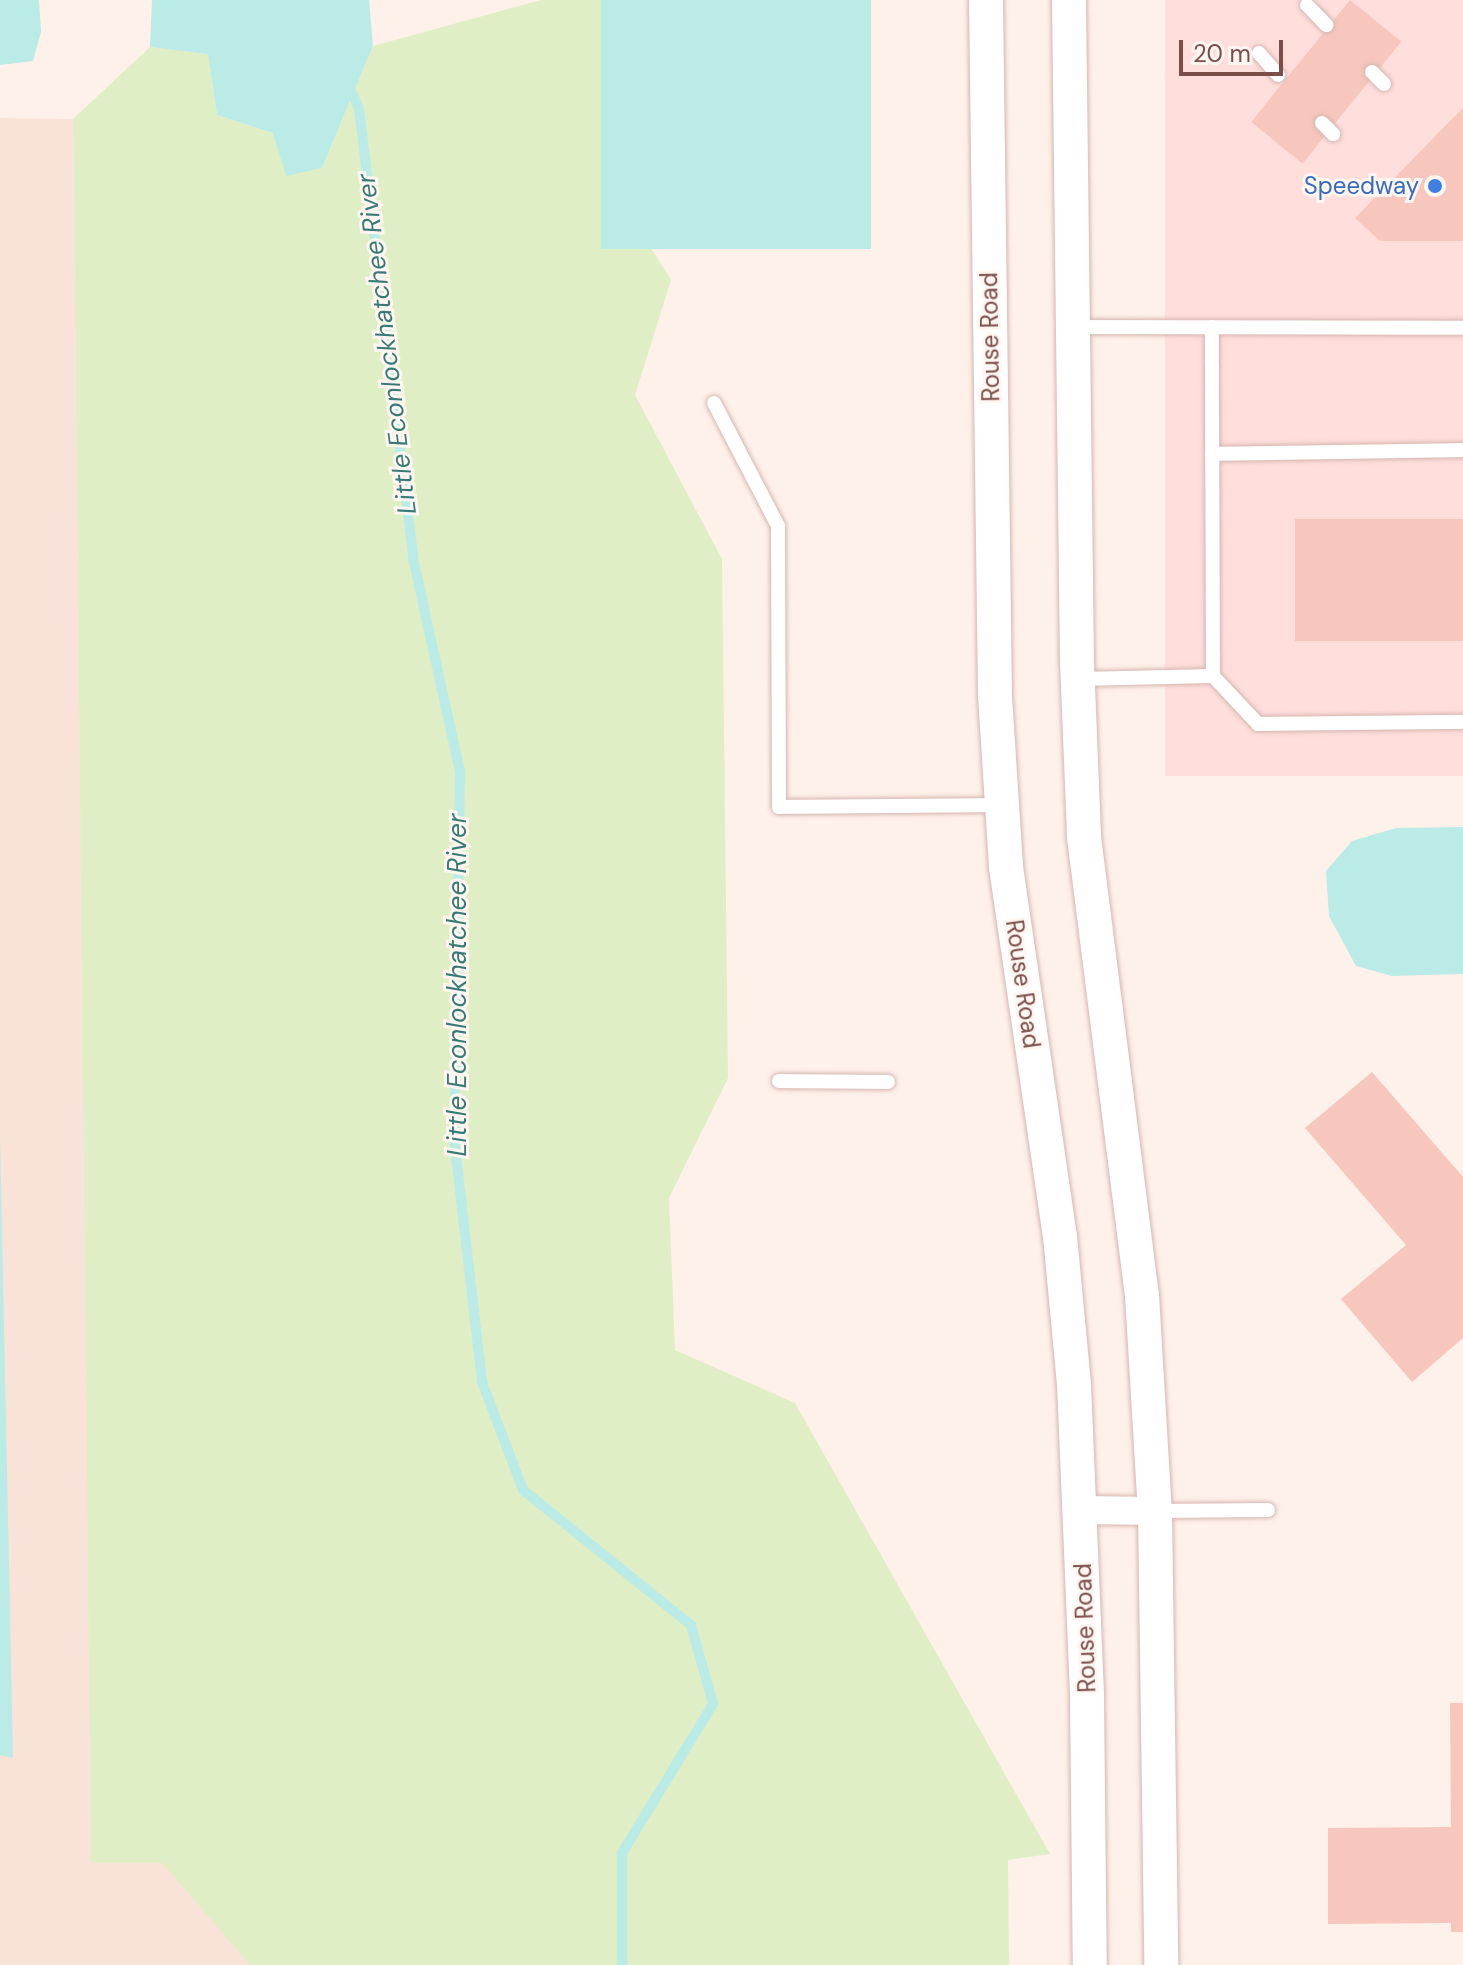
<!DOCTYPE html>
<html>
<head>
<meta charset="utf-8">
<style>
  body { margin:0 }
  #map { position:relative; width:1463px; height:1965px; overflow:hidden; background:#fef1e9; font-family:"DM Sans",sans-serif }
  div>[style] { position:absolute }
  [style*='--x'] { left:calc(var(--x)*1px); top:calc(var(--y)*1px); width:calc(var(--w)*1px); rotate:calc(var(--a)*1deg) }
  .residential>* { inset:0; background:#f9e3d9 }
  .commercial>* { inset:0; background:#ffdedc; transform-origin:0 0 }
  .green>* { inset:0; background:#e0eec5 }
  .water>* { inset:0; background:#baebe6; transform-origin:0 0 }
  .stream>* { height:10px; margin:-5px; padding:0 5px; transform-origin:5px; border-radius:5px; background:#baebe6 }
  .building>* { inset:0; background:#f7c6bd; transform-origin:0 0 }
  .roads { filter:drop-shadow(0 0 2px #d5b6af) drop-shadow(0 0 2px #d5b6af) }
  .service>* { height:14px; margin:-7px; padding:0 7px; transform-origin:7px; border-radius:7px; background:#fff }
  .minor>* { height:28px; margin:-14px; padding:0 14px; transform-origin:14px; border-radius:14px; background:#fff }
  .tertiary>* { height:34px; margin:-17px; padding:0 17px; transform-origin:17px; border-radius:17px; background:#fff }
  .dots>* { width:22px; height:22px; translate:-50% -50%; box-sizing:border-box; border:4px solid #fff6f1; border-radius:50% }
  span { translate:-50% -50%; white-space:nowrap; text-align:center; line-height:1.15; -webkit-text-stroke:6px #fff6f1; paint-order:stroke }
  .shop-label { font-size:24px; color:#366cbe }
  .right { translate:-100% -50%; text-align:right }
  .street-label { font-size:24px; color:#7c4e49 }
  .water-label { font-size:26px; color:#387b76; font-style:italic }
  .scale { position:absolute; left:1179px; top:40px; width:104px; height:36px; box-sizing:border-box; border:4px solid #7c4e49; border-top:0; padding-left:10px; font-size:24px; line-height:28px; white-space:nowrap; color:#7c4e49; -webkit-text-stroke:6px #fff6f1; paint-order:stroke }
</style>
</head>
<body>
<div id="map">
  <div class="residential">
    <i style="clip-path:polygon(0 118px,73px 119px,92px 1863px,162px 1863px,1009px 1965px,0 1965px)"></i>
  </div>
  <div class="commercial">
    <i style="left:1165px;top:0;width:298px;height:776px"></i>
  </div>
  <div class="green">
    <i style="clip-path:polygon(541px 0,601px 0,612px 248px,651px 248px,671px 280px,635px 395px,722px 559px,728px 1078px,669px 1198px,675px 1350px,795px 1403px,1050px 1854px,1008px 1860px,1009px 1965px,250px 1965px,162px 1863px,91px 1863px,73px 119px,150px 47px,208px 53px,217px 115px,273px 133px,322px 168px,373px 46px)"></i>
  </div>
  <div class="water">
    <i style="clip-path:polygon(0 0,39px 0,41px 32px,33px 61px,0 65px)"></i>
    <i style="clip-path:polygon(152px 0,369px 0,373px 46px,322px 168px,286px 176px,273px 133px,217px 115px,208px 54px,150px 47px)"></i>
    <i style="left:601px;top:0;width:270px;height:249px"></i>
    <i style="clip-path:polygon(1463px 827px,1463px 974px,1392px 976px,1356px 966px,1329px 916px,1326px 871px,1352px 841px,1396px 828px)"></i>
    <i style="clip-path:polygon(0 1135px,13px 1758px,0 1755px)"></i>
  </div>
  <div class="stream">
    <i style="--x:348;--y:84;--w:27;--a:66"></i>
    <i style="--x:359;--y:109;--w:452;--a:83.1"></i>
    <i style="--x:413;--y:558;--w:219;--a:77.6"></i>
    <i style="--x:460;--y:772;--w:367;--a:90.9"></i>
    <i style="--x:454;--y:1139;--w:245;--a:83.4"></i>
    <i style="--x:482;--y:1382;--w:116;--a:69.2"></i>
    <i style="--x:523;--y:1490;--w:216;--a:38.8"></i>
    <i style="--x:691;--y:1625;--w:82;--a:74.4"></i>
    <i style="--x:713;--y:1704;--w:175;--a:121.4"></i>
    <i style="--x:622;--y:1853;--w:112;--a:90"></i>
  </div>
  <div class="building">
    <i style="left:1350px;top:0;width:66px;height:157px;rotate:39deg"></i>
    <i style="clip-path:polygon(1463px 108px,1463px 241px,1380px 241px,1355px 218px)"></i>
    <i style="left:1463px;top:519px;width:122px;height:168px;rotate:90deg"></i>
    <i style="clip-path:polygon(1372px 1072px,1463px 1177px,1463px 1338px,1412px 1382px,1341px 1299px,1406px 1245px,1305px 1128px)"></i>
    <i style="clip-path:polygon(1450px 1703px,1463px 1703px,1463px 1932px,1451px 1932px,1451px 1923px,1328px 1924px,1328px 1828px,1451px 1827px)"></i>
  </div>
  <div class="roads">
    <div class="service">
      <i style="--x:1307;--y:5;--w:28;--a:46"></i>
      <i style="--x:1259;--y:53;--w:29;--a:49"></i>
      <i style="--x:1372;--y:72;--w:17;--a:45"></i>
      <i style="--x:1322;--y:123;--w:16;--a:45"></i>
      <i style="--x:1073;--y:327;--w:390;--a:0.1"></i>
      <i style="--x:714;--y:403;--w:139;--a:62.5"></i>
      <i style="--x:778;--y:526;--w:281;--a:89.8"></i>
      <i style="--x:779;--y:807;--w:223;--a:-0.5"></i>
      <i style="--x:1212;--y:454;--w:251;--a:-0.9"></i>
      <i style="--x:1213;--y:676;--w:66;--a:46.8"></i>
      <i style="--x:1258;--y:724;--w:205;--a:-0.6"></i>
      <i style="--x:1079;--y:679;--w:134;--a:-1.3"></i>
      <i style="--x:1213;--y:676;--w:349;--a:-90.2"></i>
      <i style="--x:779;--y:1081;--w:109;--a:0.5"></i>
      <i style="--x:1156;--y:1511;--w:112;--a:-0.5"></i>
    </div>
    <div class="minor">
      <i style="--x:1082;--y:1510;--w:73;--a:0.8"></i>
    </div>
    <div class="tertiary">
      <i style="--x:986;--y:0;--w:696;--a:89.26"></i>
      <i style="--x:995;--y:696;--w:171;--a:86.3"></i>
      <i style="--x:1006;--y:867;--w:373;--a:81.7"></i>
      <i style="--x:1060;--y:1236;--w:149;--a:84.6"></i>
      <i style="--x:1074;--y:1384;--w:314;--a:87.6"></i>
      <i style="--x:1087;--y:1698;--w:267;--a:89.4"></i>
      <i style="--x:1069;--y:0;--w:661;--a:89.31"></i>
      <i style="--x:1077;--y:661;--w:176;--a:87.7"></i>
      <i style="--x:1084;--y:837;--w:462;--a:82.8"></i>
      <i style="--x:1142;--y:1295;--w:216;--a:86.6"></i>
      <i style="--x:1155;--y:1511;--w:454;--a:89.2"></i>
    </div>
  </div>
  <div class="dots">
    <i style="left:1435px;top:186px;background:#3f7fe0"></i>
  </div>
  <div class="shop-label">
    <span class="right" style="left:1419px;top:186px">Speedway</span>
  </div>
  <div class="street-label">
    <span style="left:990px;top:337px;rotate:-91deg">Rouse Road</span>
    <span style="left:1023px;top:984px;rotate:82deg">Rouse Road</span>
    <span style="left:1085px;top:1628px;rotate:-92deg">Rouse Road</span>
  </div>
  <div class="water-label">
    <span style="left:387px;top:344px;rotate:-97deg">Little Econlockhatchee River</span>
    <span style="left:458px;top:985px;rotate:-90deg">Little Econlockhatchee River</span>
  </div>
  <div class="scale">20 m</div>
</div>
</body>
</html>
